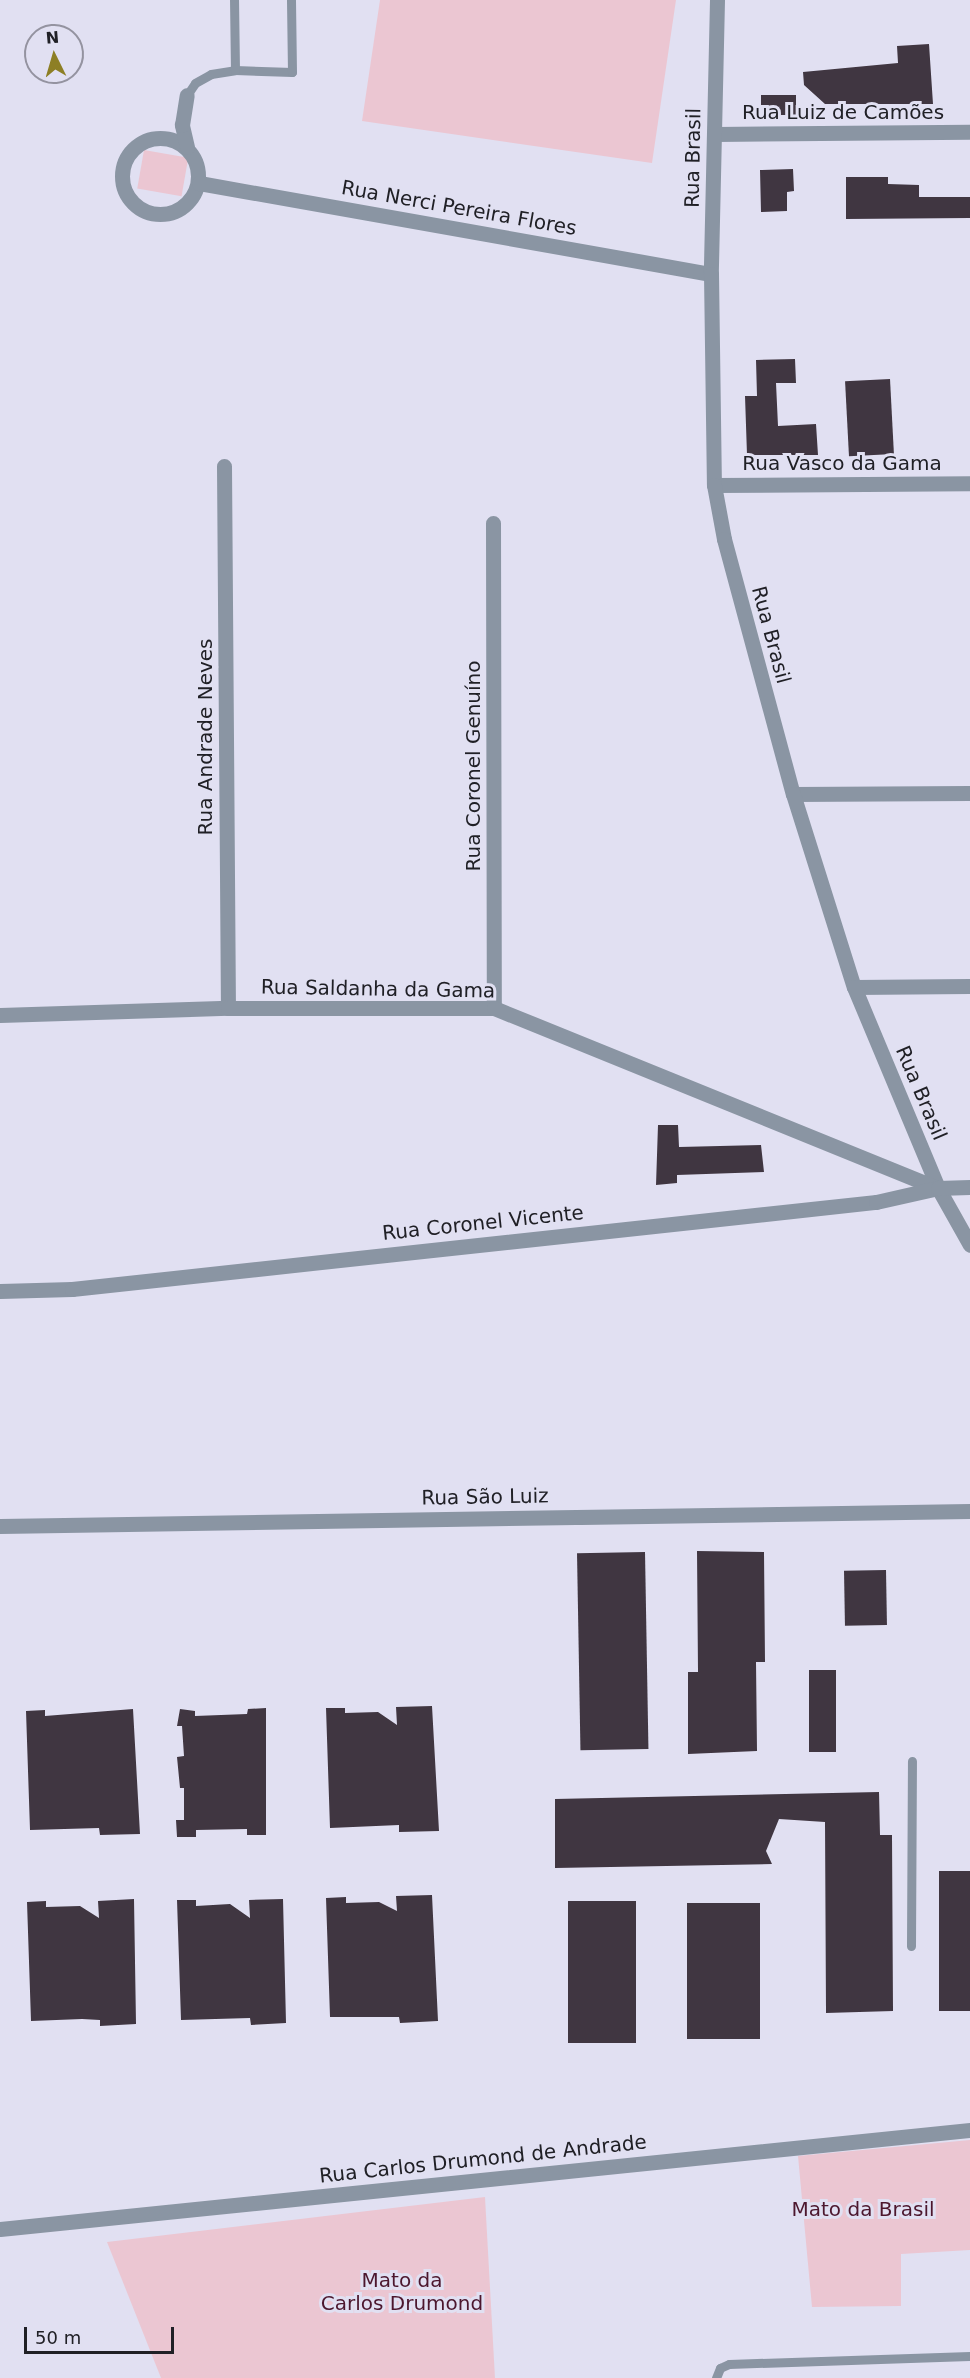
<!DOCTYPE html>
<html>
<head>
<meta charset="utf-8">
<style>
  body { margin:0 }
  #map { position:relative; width:970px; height:2378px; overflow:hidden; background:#e1e0f2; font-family:"DejaVu Sans",sans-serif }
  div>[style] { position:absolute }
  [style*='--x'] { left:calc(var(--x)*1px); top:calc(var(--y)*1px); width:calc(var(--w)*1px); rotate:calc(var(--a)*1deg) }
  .green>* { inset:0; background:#ebc6d2; transform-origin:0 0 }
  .building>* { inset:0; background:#403641; transform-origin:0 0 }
  .service>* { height:9px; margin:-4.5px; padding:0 4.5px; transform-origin:4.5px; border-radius:4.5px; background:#8a95a3 }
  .minor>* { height:15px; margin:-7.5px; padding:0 7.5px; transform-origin:7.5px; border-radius:7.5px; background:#8a95a3 }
  .minor>.ring { margin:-7.5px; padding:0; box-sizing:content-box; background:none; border:15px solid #8a95a3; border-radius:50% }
  .tertiary>* { height:15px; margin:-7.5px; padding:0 7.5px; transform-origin:7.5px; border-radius:7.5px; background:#8a95a3 }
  span { translate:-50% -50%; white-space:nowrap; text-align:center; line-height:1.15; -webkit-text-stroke:6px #e1e0f2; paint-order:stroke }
  .street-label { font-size:20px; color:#202026 }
  .park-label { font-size:20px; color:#4c172e }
  .north { position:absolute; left:24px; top:24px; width:60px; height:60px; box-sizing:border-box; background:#e1e0f2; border:2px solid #9493a0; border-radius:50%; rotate:355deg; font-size:16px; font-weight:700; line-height:24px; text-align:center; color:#202026 }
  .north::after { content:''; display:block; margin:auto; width:21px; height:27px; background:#8d7f25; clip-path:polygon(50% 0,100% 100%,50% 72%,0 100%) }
  .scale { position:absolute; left:24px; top:2327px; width:150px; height:27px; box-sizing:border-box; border:3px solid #202026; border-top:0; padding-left:8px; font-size:18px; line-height:21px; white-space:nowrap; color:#202026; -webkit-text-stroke:4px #e1e0f2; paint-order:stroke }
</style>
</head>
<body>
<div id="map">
  <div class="green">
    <i style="clip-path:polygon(380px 0,676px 0,652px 163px,362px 121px)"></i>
    <i style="left:144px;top:150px;width:45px;height:39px;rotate:10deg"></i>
    <i style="clip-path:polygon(970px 2140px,970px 2250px,901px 2254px,901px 2306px,812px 2307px,798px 2156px)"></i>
    <i style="clip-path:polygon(485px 2197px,495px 2378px,161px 2378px,107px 2242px)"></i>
  </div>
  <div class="building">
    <i style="clip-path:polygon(929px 44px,933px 104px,825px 104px,804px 85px,803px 72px,898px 63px,897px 46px)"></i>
    <i style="left:761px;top:95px;width:35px;height:20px"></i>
    <i style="clip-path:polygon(793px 169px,794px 191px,787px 192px,787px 211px,761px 212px,760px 170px)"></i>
    <i style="clip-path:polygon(846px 177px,888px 177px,888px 184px,919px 185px,919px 197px,970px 197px,970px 218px,846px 219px)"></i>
    <i style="clip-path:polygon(795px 359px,796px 383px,776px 383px,778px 426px,816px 424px,818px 455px,747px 455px,745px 396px,757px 396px,756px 360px)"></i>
    <i style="left:890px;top:379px;width:75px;height:45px;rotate:87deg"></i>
    <i style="clip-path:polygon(658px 1125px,678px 1125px,679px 1147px,761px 1145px,764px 1172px,677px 1175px,677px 1183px,656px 1185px)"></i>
    <i style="clip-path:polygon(697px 1551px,764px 1552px,765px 1662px,756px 1662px,757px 1751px,688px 1754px,688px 1672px,698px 1672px)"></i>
    <i style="left:645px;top:1552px;width:197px;height:68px;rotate:89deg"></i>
    <i style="left:886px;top:1570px;width:55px;height:42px;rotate:89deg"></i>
    <i style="left:809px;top:1670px;width:27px;height:82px"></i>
    <i style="clip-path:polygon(432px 1706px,439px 1831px,399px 1832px,399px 1825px,330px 1828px,326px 1708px,345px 1708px,345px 1713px,378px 1712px,397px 1725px,396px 1707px)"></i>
    <i style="clip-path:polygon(266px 1708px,266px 1835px,247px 1835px,247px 1829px,196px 1830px,196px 1837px,177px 1837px,176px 1820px,184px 1820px,184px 1788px,180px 1788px,177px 1757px,184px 1756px,182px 1726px,177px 1726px,180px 1709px,195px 1711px,195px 1716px,247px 1714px,248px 1709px)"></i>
    <i style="clip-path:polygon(133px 1709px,140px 1834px,100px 1835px,99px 1828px,30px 1830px,26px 1711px,45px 1710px,45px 1716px)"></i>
    <i style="clip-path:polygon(879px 1792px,880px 1835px,892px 1835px,893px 2011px,826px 2013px,825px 1822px,779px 1819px,766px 1851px,772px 1864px,555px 1868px,555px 1799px)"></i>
    <i style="left:970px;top:1871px;width:140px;height:31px;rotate:90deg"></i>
    <i style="clip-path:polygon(432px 1895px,438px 2021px,400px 2023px,399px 2017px,330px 2017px,326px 1898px,346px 1897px,346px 1903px,379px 1902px,397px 1911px,396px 1896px)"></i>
    <i style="clip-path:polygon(134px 1899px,136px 2024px,100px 2026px,100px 2020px,82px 2019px,31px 2021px,27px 1902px,46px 1901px,46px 1907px,80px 1906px,99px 1918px,98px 1901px)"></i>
    <i style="clip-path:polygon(283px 1899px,286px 2023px,251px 2025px,250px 2018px,181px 2020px,177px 1900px,196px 1900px,196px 1906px,230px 1904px,250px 1918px,249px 1900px)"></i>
    <i style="left:636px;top:1901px;width:142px;height:68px;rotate:90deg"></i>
    <i style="left:760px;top:1903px;width:136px;height:73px;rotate:90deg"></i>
  </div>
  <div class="service">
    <i style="--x:235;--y:70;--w:57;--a:2"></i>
    <i style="--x:292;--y:72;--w:72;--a:-90.8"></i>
    <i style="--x:187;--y:95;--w:14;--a:-56"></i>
    <i style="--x:195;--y:83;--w:18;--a:-29"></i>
    <i style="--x:211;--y:74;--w:24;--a:-9"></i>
    <i style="--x:235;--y:70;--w:70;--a:-90.8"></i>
    <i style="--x:911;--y:1946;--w:185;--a:-89.7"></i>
    <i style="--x:716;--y:2378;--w:11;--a:-68"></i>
    <i style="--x:720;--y:2368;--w:10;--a:-24"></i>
    <i style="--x:729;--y:2364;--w:241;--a:-1.9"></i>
  </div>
  <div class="minor">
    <i style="--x:716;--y:134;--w:254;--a:-0.5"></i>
    <i class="ring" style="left:122px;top:138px;width:61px;height:61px"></i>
    <i style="--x:187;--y:147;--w:23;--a:-103"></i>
    <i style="--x:182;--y:125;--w:30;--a:-81"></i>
    <i style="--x:199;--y:183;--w:520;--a:10.08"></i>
    <i style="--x:224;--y:466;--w:542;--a:89.58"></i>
    <i style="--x:714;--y:485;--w:256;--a:-0.4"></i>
    <i style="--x:493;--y:523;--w:485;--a:89.9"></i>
    <i style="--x:793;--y:794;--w:177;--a:-0.3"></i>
    <i style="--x:854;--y:987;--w:116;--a:-0.5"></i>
    <i style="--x:0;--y:1526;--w:970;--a:-0.89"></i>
    <i style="--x:0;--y:2229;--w:975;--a:-5.83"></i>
  </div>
  <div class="tertiary">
    <i style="--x:717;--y:0;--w:274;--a:91.3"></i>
    <i style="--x:711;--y:274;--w:211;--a:89.2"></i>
    <i style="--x:714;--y:485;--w:55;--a:79.5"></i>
    <i style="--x:724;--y:539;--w:264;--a:74.9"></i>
    <i style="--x:793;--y:794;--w:202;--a:72.5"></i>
    <i style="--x:854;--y:987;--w:218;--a:67.3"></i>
    <i style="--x:938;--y:1188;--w:65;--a:60.7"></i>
    <i style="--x:0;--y:1015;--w:228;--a:-1.8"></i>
    <i style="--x:228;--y:1008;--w:266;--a:0"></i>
    <i style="--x:494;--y:1008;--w:479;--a:22.1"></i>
    <i style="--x:0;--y:1291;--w:72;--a:-1.6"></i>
    <i style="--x:72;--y:1289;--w:809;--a:-6.18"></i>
    <i style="--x:876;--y:1202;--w:64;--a:-12.7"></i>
    <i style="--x:938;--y:1188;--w:32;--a:-2"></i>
  </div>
  <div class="street-label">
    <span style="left:843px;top:112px">Rua Luiz de Camões</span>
    <span style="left:693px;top:158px;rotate:-89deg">Rua Brasil</span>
    <span style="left:459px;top:208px;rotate:10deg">Rua Nerci Pereira Flores</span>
    <span style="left:842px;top:463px">Rua Vasco da Gama</span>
    <span style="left:771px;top:635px;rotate:75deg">Rua Brasil</span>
    <span style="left:205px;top:737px;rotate:-90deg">Rua Andrade Neves</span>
    <span style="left:473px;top:766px;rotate:-90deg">Rua Coronel Genuíno</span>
    <span style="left:378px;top:989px;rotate:1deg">Rua Saldanha da Gama</span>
    <span style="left:921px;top:1093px;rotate:67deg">Rua Brasil</span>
    <span style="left:483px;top:1223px;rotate:-6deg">Rua Coronel Vicente</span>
    <span style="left:485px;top:1497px;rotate:-1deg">Rua São Luiz</span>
    <span style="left:483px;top:2159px;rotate:-6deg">Rua Carlos Drumond de Andrade</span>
  </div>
  <div class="park-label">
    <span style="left:863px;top:2209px">Mato da Brasil</span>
    <span style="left:402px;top:2292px">Mato da<br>Carlos Drumond</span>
  </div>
  <div class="north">N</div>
  <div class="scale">50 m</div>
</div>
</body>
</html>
